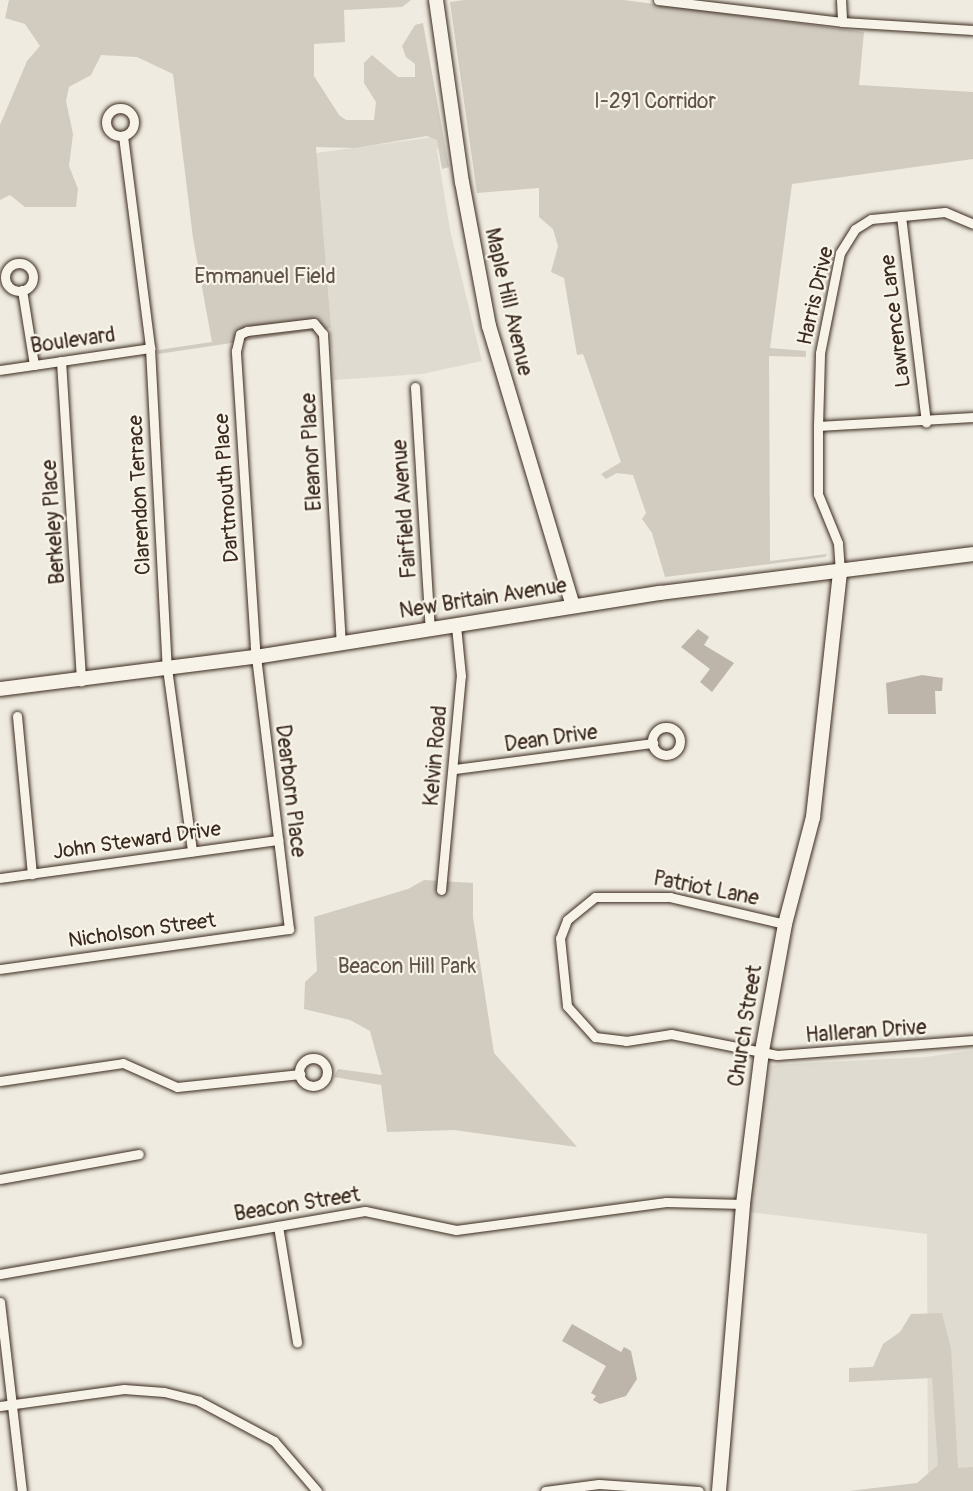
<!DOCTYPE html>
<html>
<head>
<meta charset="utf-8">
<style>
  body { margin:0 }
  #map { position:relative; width:973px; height:1491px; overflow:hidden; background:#efebe0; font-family:Pangolin,sans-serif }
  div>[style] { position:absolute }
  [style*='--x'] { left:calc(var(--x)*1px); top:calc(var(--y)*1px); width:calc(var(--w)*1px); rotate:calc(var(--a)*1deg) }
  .built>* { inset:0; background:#e0dbd0 }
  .green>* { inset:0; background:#d1cbc0 }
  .building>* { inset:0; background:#bdb5aa }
  .roads { filter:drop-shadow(0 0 2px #3b2a1e) drop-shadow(0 0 2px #3b2a1e) }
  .street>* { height:9px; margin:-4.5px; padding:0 4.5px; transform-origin:4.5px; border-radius:4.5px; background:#f7f3e8 }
  .street>.ring { margin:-4.5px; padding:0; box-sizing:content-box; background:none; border:9px solid #f7f3e8; border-radius:50% }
  .secondary>* { height:14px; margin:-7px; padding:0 7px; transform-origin:7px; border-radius:7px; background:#f7f3e8 }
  span { translate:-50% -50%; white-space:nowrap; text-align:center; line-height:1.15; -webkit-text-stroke:4.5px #f7f3e8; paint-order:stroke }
  .park-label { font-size:21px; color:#605246 }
  .street-label { font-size:21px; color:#3b2a1e }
</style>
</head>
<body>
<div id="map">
  <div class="built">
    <i style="clip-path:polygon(441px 136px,442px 147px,437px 149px,450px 230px,482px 361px,422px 374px,334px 380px,316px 153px)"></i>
    <i style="clip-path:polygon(973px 1050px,973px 1491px,928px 1491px,927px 1234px,749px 1212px,756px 1137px,771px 1065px,926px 1057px)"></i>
  </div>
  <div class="green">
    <i style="clip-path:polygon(9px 0,411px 0,402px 7px,344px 10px,345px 42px,314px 44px,314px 76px,339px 115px,346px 120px,374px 120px,376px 102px,364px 83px,364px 63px,372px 55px,398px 77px,415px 77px,415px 64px,406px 57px,402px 46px,415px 25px,423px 23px,449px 167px,442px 169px,437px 140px,427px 136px,355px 148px,316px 147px,331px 328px,158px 354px,158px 350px,212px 342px,193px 238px,173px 74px,137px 57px,101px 55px,91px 75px,69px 87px,66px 101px,73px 134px,69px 166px,78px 189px,76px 207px,25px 207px,10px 195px,0 200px,0 125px,27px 61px,40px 46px,25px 24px,5px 18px)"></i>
    <i style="clip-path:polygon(464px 0,624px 0,864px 32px,859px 85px,973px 92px,973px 159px,792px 184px,770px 348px,806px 351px,806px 357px,769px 356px,770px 561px,827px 554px,825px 557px,665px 577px,652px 533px,642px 519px,646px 513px,633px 475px,617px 473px,606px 479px,601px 474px,621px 462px,583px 354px,577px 355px,564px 278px,551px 272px,558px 246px,553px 229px,539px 217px,539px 188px,477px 193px,450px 2px)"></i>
    <i style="clip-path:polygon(424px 880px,473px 883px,473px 917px,494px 1053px,577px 1147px,454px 1130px,387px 1132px,381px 1085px,334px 1077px,338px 1069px,382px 1075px,370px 1031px,350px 1020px,304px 1009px,305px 982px,317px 971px,314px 917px,408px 889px)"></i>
    <i style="clip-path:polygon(942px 1313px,951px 1349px,958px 1468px,973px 1467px,973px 1491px,849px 1491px,917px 1483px,938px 1465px,932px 1378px,849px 1382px,849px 1368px,873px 1367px,883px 1344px,900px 1332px,911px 1314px)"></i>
  </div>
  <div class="building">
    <i style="clip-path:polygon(698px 629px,709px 637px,704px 645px,734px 663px,712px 692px,700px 682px,710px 669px,681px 647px)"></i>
    <i style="clip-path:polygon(922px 675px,943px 678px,942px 691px,935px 691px,936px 714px,888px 714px,886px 683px)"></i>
    <i style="clip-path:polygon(572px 1324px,621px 1352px,624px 1347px,631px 1351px,637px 1379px,626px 1396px,600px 1404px,593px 1400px,596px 1396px,591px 1393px,606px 1366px,562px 1341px)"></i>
  </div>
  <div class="roads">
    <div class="street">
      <i style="--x:658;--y:0;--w:185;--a:6.8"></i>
      <i style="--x:842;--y:22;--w:131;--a:3.5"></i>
      <i style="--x:841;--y:0;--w:22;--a:87"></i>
      <i class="ring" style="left:106px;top:108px;width:19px;height:19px"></i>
      <i style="--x:123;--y:136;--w:214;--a:82.7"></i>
      <i style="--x:150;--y:348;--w:320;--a:87"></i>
      <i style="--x:167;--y:668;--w:185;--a:82.2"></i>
      <i style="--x:901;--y:216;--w:208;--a:83.1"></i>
      <i class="ring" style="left:5px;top:263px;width:19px;height:19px"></i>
      <i style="--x:22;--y:290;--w:76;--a:80.9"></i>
      <i style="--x:61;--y:361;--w:321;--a:86.4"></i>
      <i style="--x:0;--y:370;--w:152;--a:-8.3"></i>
      <i style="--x:415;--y:387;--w:242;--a:86.5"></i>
      <i style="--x:818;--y:426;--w:155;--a:-3.3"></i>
      <i style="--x:840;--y:572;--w:29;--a:-94"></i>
      <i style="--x:838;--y:543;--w:53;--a:-112.2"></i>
      <i style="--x:818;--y:494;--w:68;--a:-90"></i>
      <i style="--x:818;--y:426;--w:73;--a:-88.4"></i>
      <i style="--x:820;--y:353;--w:102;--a:-78.7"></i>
      <i style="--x:840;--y:253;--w:28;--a:-58"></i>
      <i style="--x:855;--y:229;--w:19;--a:-32"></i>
      <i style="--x:871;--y:219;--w:74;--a:-5.4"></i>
      <i style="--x:945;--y:212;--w:30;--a:23"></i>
      <i style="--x:17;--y:716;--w:159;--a:84.6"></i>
      <i class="ring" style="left:652px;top:727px;width:19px;height:19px"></i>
      <i style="--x:455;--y:769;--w:200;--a:-7.5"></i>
      <i style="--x:0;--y:878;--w:281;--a:-7.8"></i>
      <i style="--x:441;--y:890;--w:215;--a:-84.7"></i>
      <i style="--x:461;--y:676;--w:50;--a:-95.7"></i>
      <i style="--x:785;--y:924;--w:118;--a:-166.8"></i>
      <i style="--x:670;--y:897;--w:75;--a:180"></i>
      <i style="--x:595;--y:897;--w:36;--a:141"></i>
      <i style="--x:567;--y:920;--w:19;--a:111"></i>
      <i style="--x:560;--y:938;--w:68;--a:84.1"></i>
      <i style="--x:567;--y:1006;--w:42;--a:47.9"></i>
      <i style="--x:595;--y:1037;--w:31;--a:7"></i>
      <i style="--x:626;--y:1041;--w:46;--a:-8.8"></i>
      <i style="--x:671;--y:1034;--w:108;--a:11.2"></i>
      <i style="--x:777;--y:1055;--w:197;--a:-4.4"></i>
      <i style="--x:0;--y:969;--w:292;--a:-7.9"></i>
      <i style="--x:289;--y:929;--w:284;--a:-96.9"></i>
      <i style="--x:255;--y:647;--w:297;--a:-93.7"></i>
      <i style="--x:236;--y:351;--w:17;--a:-77"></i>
      <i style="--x:240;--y:334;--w:8;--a:-23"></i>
      <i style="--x:247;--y:331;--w:67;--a:-6.8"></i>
      <i style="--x:314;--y:323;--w:14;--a:51"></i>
      <i style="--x:323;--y:334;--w:310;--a:86.7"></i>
      <i class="ring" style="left:299px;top:1058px;width:19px;height:19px"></i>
      <i style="--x:0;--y:1081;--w:124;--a:-8.3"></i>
      <i style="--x:123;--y:1063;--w:59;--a:24"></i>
      <i style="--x:177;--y:1087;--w:124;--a:-6"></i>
      <i style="--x:0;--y:1179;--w:141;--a:-10.2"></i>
      <i style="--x:278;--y:1226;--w:118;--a:80.7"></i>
      <i style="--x:0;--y:1274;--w:370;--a:-9.8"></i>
      <i style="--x:365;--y:1211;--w:93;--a:11.8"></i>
      <i style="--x:456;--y:1230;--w:212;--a:-7.6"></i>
      <i style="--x:666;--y:1202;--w:77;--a:1.5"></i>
      <i style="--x:0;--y:1302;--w:190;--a:83.4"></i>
      <i style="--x:0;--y:1406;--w:125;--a:-7.8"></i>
      <i style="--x:124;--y:1389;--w:40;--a:4.3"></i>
      <i style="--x:164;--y:1392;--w:36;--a:14"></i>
      <i style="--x:199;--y:1401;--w:85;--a:28.1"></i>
      <i style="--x:274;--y:1441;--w:66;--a:49.3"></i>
      <i style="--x:545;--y:1491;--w:54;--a:-7.4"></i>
      <i style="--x:599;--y:1484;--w:100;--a:4"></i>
    </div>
    <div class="secondary">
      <i style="--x:436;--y:0;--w:184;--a:81.9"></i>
      <i style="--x:462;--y:182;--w:147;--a:79.4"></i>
      <i style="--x:489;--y:326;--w:292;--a:73.3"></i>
      <i style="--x:0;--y:689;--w:257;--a:-7.2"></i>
      <i style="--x:255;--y:657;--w:410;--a:-9"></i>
      <i style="--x:660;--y:593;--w:315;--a:-7.1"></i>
      <i style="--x:719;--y:1491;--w:288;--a:-85.2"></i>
      <i style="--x:743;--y:1204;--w:154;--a:-82.9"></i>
      <i style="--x:762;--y:1051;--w:129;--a:-79.7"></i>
      <i style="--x:785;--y:924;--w:111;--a:-75.3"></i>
      <i style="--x:813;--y:817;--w:246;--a:-83.7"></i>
    </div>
  </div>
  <div class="park-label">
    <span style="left:655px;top:102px">I-291 Corridor</span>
    <span style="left:265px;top:277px">Emmanuel Field</span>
    <span style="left:407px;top:967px">Beacon Hill Park</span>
  </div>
  <div class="street-label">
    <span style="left:816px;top:296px;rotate:-77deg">Harris Drive</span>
    <span style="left:508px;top:302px;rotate:77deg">Maple Hill Avenue</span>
    <span style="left:896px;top:321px;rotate:-97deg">Lawrence Lane</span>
    <span style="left:73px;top:341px;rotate:-8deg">Boulevard</span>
    <span style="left:312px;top:452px;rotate:-93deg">Eleanor Place</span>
    <span style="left:227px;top:488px;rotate:-94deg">Dartmouth Place</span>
    <span style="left:140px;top:495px;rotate:-93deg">Clarendon Terrace</span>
    <span style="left:405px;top:509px;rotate:-94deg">Fairfield Avenue</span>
    <span style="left:54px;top:522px;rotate:-94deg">Berkeley Place</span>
    <span style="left:483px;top:599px;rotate:-9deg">New Britain Avenue</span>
    <span style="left:551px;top:739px;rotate:-8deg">Dean Drive</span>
    <span style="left:436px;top:756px;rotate:-85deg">Kelvin Road</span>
    <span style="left:290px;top:791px;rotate:83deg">Dearborn Place</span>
    <span style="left:137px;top:841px;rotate:-8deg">John Steward Drive</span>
    <span style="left:706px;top:889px;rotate:11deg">Patriot Lane</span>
    <span style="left:142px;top:931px;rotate:-8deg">Nicholson Street</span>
    <span style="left:746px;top:1026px;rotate:-81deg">Church Street</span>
    <span style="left:866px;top:1032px;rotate:-4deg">Halleran Drive</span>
    <span style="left:297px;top:1205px;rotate:-9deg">Beacon Street</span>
  </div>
</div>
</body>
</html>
